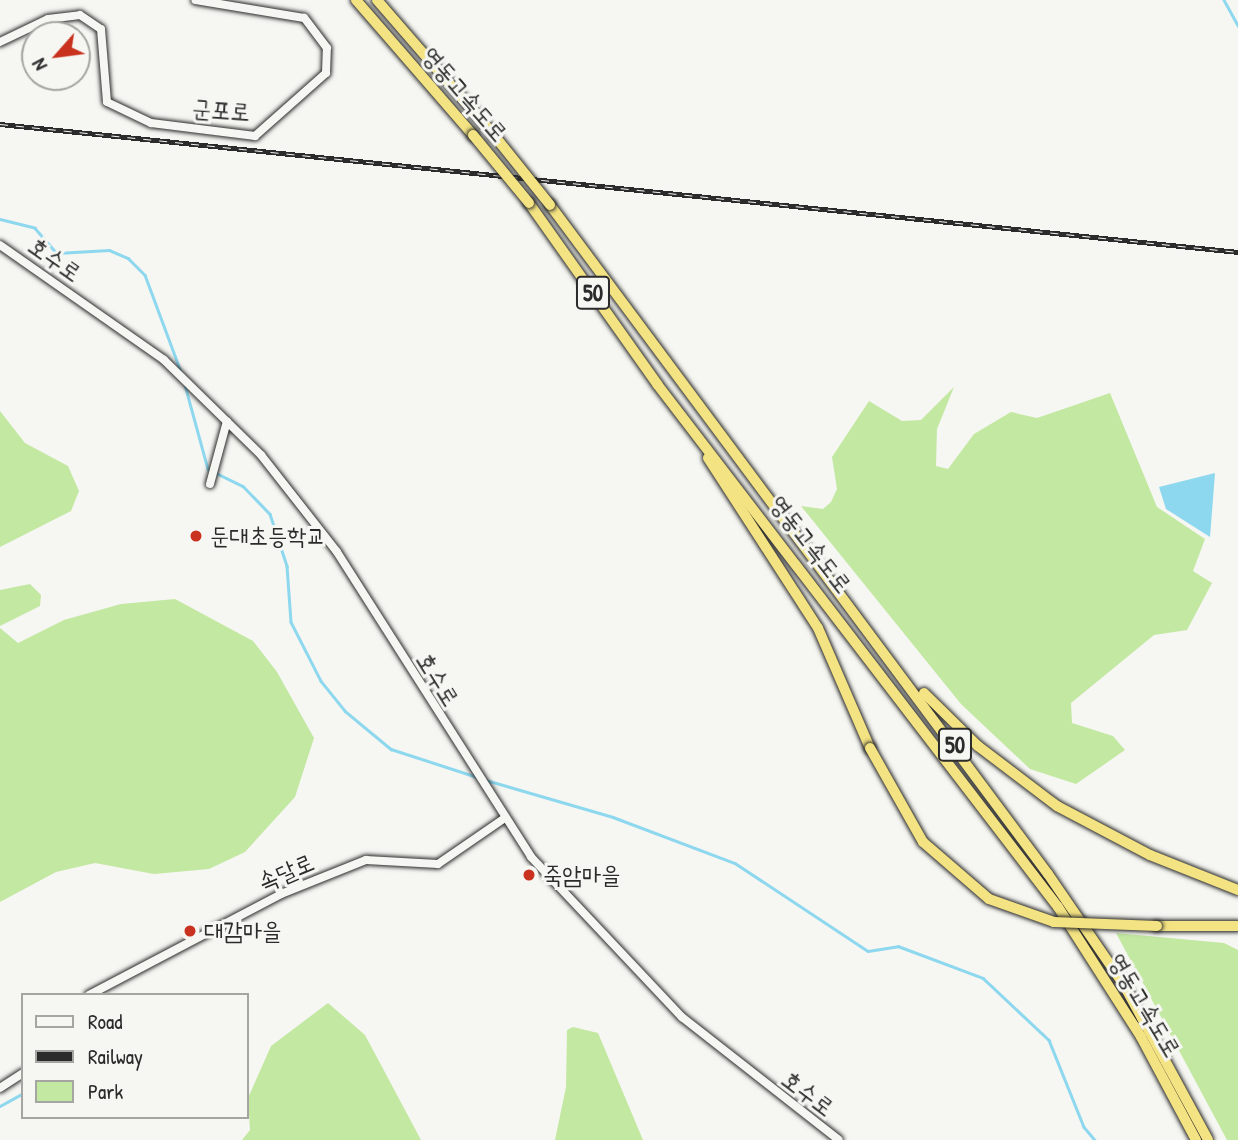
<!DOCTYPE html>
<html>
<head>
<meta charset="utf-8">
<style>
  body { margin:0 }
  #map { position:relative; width:1238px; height:1140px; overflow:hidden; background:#f6f6f2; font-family:"Patrick Hand","Poor Story",sans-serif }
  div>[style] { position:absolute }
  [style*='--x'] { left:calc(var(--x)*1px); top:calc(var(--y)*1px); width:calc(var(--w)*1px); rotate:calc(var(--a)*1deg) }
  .green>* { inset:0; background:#c3e8a2 }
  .water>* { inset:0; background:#8dd8ee }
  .stream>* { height:2.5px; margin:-1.25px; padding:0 1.25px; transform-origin:1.25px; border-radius:1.25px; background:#8dd8ee }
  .roads { filter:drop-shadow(0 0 2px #2b2b2b) drop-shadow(0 0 2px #2b2b2b) }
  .minor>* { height:8px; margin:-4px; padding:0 4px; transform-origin:4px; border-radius:4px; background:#f6f6f2 }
  .highway>* { height:10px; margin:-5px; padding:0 5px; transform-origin:5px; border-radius:5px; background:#f4e382 }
  .rail>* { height:5px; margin-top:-2.5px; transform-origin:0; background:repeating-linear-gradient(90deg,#f6f6f2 0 8px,#2b2b2b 0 16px); box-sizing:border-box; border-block:2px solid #2b2b2b }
  .bridges { filter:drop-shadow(0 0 2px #2b2b2b) drop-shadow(0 0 2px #2b2b2b) }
  .highway-bridge>* { height:10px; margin:-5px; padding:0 5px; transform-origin:5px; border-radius:5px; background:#f4e382 }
  .dots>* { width:19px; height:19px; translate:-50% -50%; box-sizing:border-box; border:4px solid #f6f6f2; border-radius:50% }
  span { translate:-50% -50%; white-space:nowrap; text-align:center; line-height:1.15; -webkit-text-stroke:6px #f6f6f2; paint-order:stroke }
  .shield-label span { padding:2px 5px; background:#f6f6f2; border:2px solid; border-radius:5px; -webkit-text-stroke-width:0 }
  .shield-label { font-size:23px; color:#2b2b2b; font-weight:700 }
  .street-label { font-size:24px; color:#2b2b2b }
  .poi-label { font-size:24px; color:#2b2b2b }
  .left { translate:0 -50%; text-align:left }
  .legend { position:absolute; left:21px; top:993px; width:228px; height:126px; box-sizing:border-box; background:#f6f6f2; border:2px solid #a5a5a2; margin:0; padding:9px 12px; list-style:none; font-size:21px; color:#2b2b2b }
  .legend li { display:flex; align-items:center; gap:14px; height:35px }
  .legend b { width:35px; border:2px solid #a5a5a2 }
  .north { position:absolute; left:21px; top:21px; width:70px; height:70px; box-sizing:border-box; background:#f6f6f2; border:2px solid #a5a5a2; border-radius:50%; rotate:242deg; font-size:19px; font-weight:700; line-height:28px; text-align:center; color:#2b2b2b }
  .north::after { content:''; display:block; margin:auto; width:24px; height:32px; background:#c8321e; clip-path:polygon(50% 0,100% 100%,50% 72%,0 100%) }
</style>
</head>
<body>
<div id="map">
  <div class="green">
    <i style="clip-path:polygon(954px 387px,937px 429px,936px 466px,948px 469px,974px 434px,1011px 412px,1037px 418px,1110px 393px,1157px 507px,1205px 539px,1193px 571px,1212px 583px,1187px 630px,1154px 635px,1071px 703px,1072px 723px,1113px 736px,1125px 750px,1076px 784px,1030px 769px,961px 704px,801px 506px,823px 509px,831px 502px,837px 489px,832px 457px,869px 401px,902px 421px,921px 420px)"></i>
    <i style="clip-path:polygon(0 411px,25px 443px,68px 466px,79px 491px,71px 511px,0 547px)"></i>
    <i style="clip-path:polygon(30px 584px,41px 595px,40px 606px,0 626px,0 590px)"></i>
    <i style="clip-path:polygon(175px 599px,253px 641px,277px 672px,314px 738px,295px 797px,245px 852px,209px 869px,154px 874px,95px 863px,56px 872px,0 902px,0 628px,18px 643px,64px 620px,121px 604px)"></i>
    <i style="clip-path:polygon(1116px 933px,1224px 943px,1238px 950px,1238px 1140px,1227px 1140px)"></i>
    <i style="clip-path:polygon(328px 1003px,365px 1035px,421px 1140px,242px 1140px,250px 1130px,248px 1098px,271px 1046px)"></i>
    <i style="clip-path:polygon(573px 1027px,598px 1033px,643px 1140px,555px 1140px,566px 1087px,567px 1030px)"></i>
  </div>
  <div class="water">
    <i style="clip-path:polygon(1215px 473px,1210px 537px,1166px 509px,1159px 487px)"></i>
  </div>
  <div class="stream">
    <i style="--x:1224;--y:0;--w:29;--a:61"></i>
    <i style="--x:0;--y:219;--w:36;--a:14"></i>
    <i style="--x:35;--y:228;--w:33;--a:49"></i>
    <i style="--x:57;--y:253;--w:52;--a:-3.3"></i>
    <i style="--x:109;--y:250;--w:21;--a:23"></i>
    <i style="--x:128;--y:258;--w:24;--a:45"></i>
    <i style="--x:145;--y:275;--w:103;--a:69.6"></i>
    <i style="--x:185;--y:385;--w:87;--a:74.7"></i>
    <i style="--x:208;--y:469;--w:39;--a:26"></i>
    <i style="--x:243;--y:486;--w:39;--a:46"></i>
    <i style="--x:270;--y:514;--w:55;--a:71.9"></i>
    <i style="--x:287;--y:566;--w:56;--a:85.9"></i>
    <i style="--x:291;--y:622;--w:66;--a:63"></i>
    <i style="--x:321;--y:681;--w:38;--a:51"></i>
    <i style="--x:345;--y:711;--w:60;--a:39.6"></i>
    <i style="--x:391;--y:749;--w:90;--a:18"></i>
    <i style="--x:486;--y:780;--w:132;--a:16.2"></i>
    <i style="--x:613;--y:817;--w:130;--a:20.7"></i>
    <i style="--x:735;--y:863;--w:159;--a:33.5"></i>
    <i style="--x:868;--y:951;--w:30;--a:-9"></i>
    <i style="--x:898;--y:946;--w:91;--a:20.6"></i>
    <i style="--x:983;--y:978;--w:91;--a:43.2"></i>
    <i style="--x:1049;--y:1040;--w:94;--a:68.1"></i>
    <i style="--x:1084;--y:1127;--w:17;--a:50"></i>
    <i style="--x:0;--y:1106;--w:26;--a:-29"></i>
  </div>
  <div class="roads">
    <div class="minor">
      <i style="--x:0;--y:42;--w:53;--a:-25.6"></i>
      <i style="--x:48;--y:19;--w:32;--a:-7"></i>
      <i style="--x:80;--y:15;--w:25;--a:34"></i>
      <i style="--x:101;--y:29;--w:73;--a:85.3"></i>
      <i style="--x:107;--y:102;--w:49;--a:25.5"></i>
      <i style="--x:151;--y:123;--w:105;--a:7.1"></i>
      <i style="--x:255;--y:136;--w:95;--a:-41.6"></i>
      <i style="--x:326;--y:73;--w:25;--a:-88"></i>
      <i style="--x:327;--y:48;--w:38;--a:-127"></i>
      <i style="--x:304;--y:18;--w:110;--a:-170.6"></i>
      <i style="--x:0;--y:245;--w:200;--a:35"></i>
      <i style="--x:164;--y:360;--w:136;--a:44.4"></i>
      <i style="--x:261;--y:455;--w:123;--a:51.9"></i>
      <i style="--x:337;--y:552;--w:361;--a:57.5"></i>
      <i style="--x:531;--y:857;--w:220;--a:46.7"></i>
      <i style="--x:682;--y:1017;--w:199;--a:38.1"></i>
      <i style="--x:210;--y:484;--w:65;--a:-74.9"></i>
      <i style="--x:89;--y:995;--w:217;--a:-27.7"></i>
      <i style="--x:281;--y:894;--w:92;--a:-21.8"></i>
      <i style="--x:366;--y:860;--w:72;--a:3.2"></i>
      <i style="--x:438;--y:864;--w:78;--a:-34.5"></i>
      <i style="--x:0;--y:1088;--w:27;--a:-33"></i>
    </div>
    <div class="highway">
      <i style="--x:356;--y:0;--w:179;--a:49.1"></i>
      <i style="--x:377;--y:0;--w:177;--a:49.1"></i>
      <i style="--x:529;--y:203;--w:222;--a:54.7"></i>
      <i style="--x:657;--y:384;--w:659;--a:52.52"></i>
      <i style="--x:1058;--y:907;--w:154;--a:57.4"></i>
      <i style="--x:1141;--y:1037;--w:117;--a:61.9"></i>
      <i style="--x:550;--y:205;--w:834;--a:53.34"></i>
      <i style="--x:1048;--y:874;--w:135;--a:55.6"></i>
      <i style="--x:1124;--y:985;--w:176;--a:61.5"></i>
      <i style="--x:708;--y:458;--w:202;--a:57.1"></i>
      <i style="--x:818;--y:628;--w:131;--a:66.6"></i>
      <i style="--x:924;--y:693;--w:76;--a:44.5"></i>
      <i style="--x:978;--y:746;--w:99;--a:37.2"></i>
      <i style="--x:1057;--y:806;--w:105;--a:27.8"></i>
      <i style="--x:1150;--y:855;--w:95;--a:21.7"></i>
      <i style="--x:1157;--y:926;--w:81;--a:0"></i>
    </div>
  </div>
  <div class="rail">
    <i style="--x:0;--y:124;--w:1245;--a:5.9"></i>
  </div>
  <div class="bridges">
    <div class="highway-bridge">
      <i style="--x:493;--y:134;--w:91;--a:51.2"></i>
      <i style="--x:473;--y:135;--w:88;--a:50.5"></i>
      <i style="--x:870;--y:748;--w:108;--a:60.6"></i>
      <i style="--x:923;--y:842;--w:87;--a:40.8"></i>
      <i style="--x:989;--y:899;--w:69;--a:19.5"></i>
      <i style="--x:1054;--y:922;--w:103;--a:2.2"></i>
    </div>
  </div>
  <div class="dots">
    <i style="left:196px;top:536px;background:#c8321e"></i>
    <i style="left:529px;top:875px;background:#c8321e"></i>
    <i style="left:190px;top:931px;background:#c8321e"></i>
  </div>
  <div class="shield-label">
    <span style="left:593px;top:293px">50</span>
    <span style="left:955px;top:745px">50</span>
  </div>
  <div class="street-label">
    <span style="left:465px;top:94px;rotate:49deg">영동고속도로</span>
    <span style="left:221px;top:110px;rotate:4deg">군포로</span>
    <span style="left:55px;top:259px;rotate:35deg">호수로</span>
    <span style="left:811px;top:544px;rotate:52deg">영동고속도로</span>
    <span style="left:438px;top:679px;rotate:58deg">호수로</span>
    <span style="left:286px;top:872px;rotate:-23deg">속달로</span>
    <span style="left:1145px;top:1005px;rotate:59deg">영동고속도로</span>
    <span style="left:808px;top:1093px;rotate:37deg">호수로</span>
  </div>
  <div class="poi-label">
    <span class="left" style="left:210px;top:536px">둔대초등학교</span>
    <span class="left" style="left:543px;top:875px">죽암마을</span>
    <span class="left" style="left:204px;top:931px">대감마을</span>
  </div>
  <ul class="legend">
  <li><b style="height:9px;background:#f6f6f2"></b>Road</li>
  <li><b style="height:9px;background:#2b2b2b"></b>Railway</li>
  <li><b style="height:19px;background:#c3e8a2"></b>Park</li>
  </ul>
  <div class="north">N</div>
</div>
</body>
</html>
